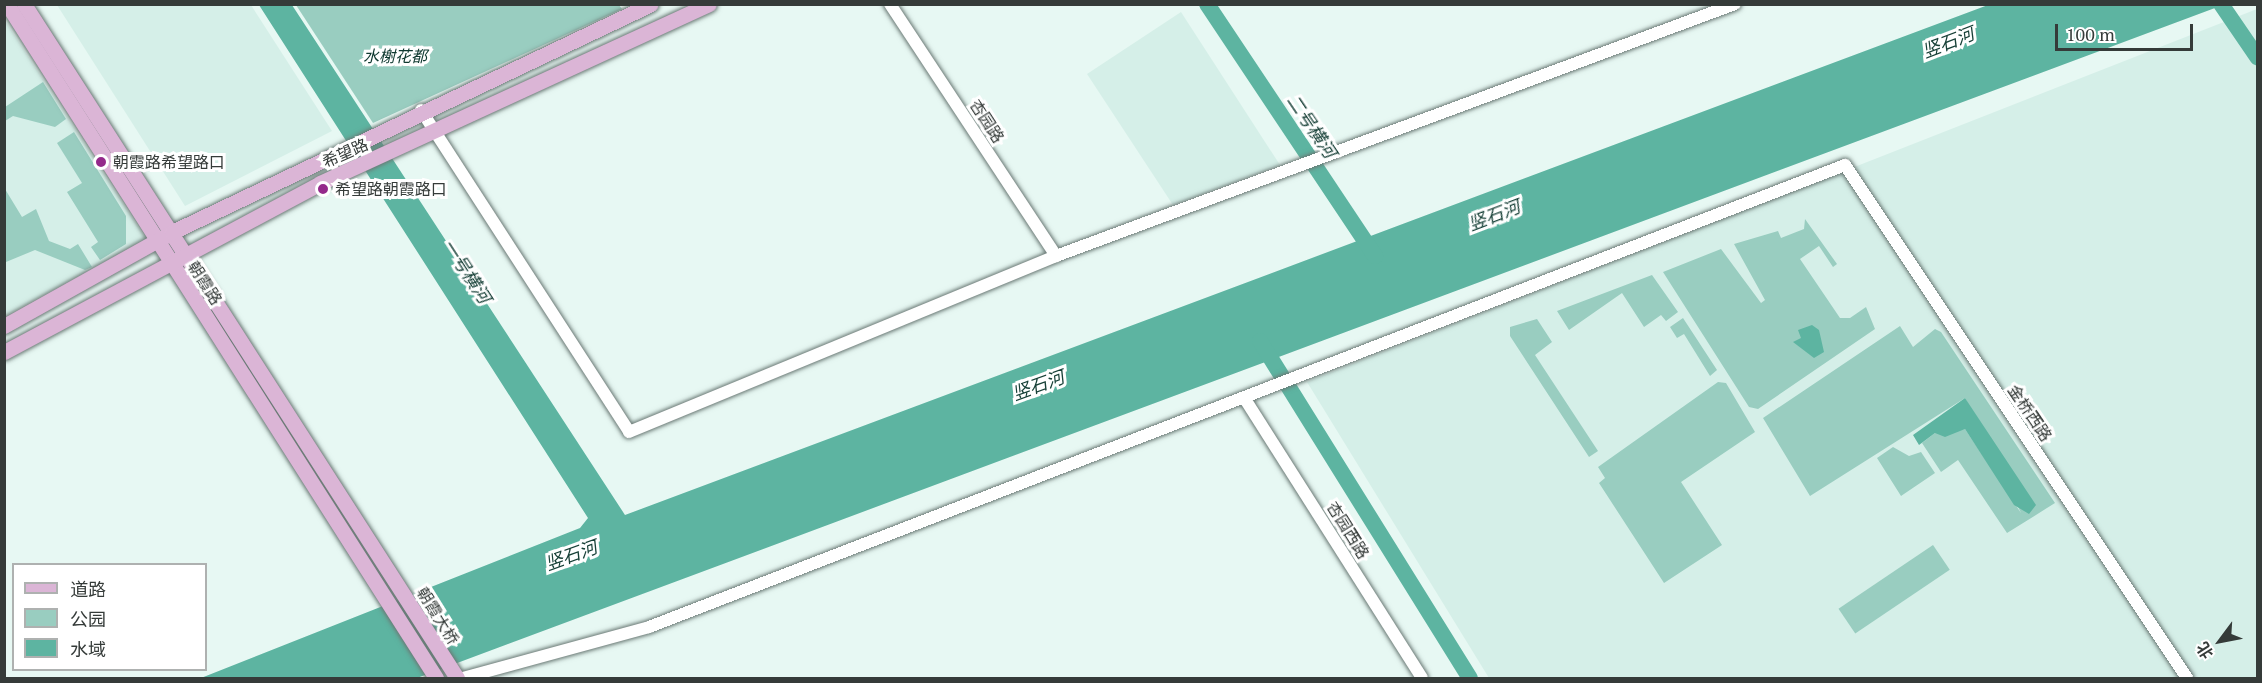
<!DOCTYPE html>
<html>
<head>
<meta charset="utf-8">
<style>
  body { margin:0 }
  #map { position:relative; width:2262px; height:683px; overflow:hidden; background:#e7f8f3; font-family:"PT Serif","Noto Sans SC",serif }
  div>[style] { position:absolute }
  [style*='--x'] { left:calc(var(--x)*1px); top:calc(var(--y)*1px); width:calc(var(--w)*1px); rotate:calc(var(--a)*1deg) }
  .built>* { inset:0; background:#d5efe8 }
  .green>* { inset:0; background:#99cdc0; transform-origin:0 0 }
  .water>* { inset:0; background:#5db4a1 }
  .river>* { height:16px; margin:-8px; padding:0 8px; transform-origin:8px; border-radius:8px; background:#5db4a1 }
  .roads { filter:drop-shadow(0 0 2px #6a7975) drop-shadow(0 0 2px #6a7975) }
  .minor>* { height:12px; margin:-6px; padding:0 6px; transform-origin:6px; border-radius:6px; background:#fff }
  .major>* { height:15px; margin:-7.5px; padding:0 7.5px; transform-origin:7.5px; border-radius:7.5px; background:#dbb5d6 }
  .dots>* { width:16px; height:16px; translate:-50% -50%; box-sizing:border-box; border:3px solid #fff; border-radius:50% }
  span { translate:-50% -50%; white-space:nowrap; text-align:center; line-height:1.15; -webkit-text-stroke:6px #fff; paint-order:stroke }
  .park-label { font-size:16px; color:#0e382f; font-style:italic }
  .street-label { font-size:16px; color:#353b39 }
  .poi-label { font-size:16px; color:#353b39 }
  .left { translate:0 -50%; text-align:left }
  .water-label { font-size:18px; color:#174037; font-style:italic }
  .frame { position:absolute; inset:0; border:6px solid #353b39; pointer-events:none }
  .legend { position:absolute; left:12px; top:563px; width:195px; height:108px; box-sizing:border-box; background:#fff; border:2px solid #aeb1b0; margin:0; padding:8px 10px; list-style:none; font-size:18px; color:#353b39 }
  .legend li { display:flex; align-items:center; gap:12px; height:30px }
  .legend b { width:30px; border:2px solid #aeb1b0 }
  .north { position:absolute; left:2190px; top:611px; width:60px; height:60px; -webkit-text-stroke:4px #fff; paint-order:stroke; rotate:238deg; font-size:16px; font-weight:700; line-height:24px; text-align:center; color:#353b39 }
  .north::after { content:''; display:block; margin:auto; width:21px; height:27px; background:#353b39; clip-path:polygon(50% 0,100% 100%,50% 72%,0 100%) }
  .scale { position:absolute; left:2055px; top:24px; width:138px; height:27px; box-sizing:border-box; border:3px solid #353b39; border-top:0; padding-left:8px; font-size:18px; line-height:21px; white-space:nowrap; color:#353b39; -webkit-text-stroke:4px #fff; paint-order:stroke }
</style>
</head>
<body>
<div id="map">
  <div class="built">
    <i style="clip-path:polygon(57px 5px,251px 5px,332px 131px,185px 206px)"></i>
    <i style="clip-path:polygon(2257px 9px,2257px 678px,1489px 678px,1307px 382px)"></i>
    <i style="clip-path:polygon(1181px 12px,1280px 165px,1173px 205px,1087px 74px)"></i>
    <i style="clip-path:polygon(4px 19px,146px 239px,5px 316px,4px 316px)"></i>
  </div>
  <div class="green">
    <i style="clip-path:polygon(619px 5px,622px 9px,373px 123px,296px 5px)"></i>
    <i style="clip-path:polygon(43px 82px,66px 119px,55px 127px,13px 116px,5px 121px,5px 107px)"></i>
    <i style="clip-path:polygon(74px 132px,126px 216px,126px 244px,100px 260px,91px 247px,98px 242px,67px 192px,82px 183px,57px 143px)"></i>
    <i style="clip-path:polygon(5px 189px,22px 217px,36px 209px,49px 241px,70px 249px,78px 244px,92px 267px,85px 270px,35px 250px,6px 262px)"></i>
    <i style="clip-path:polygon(1805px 219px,1837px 264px,1833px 267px,1819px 246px,1800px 259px,1840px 318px,1850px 318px,1866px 307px,1875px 329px,1758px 409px,1749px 407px,1663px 272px,1721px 249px,1761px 303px,1765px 300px,1734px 244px,1778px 231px,1781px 238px,1804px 229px)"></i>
    <i style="clip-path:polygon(1652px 275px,1678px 312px,1666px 321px,1661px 315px,1644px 327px,1622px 293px,1569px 330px,1557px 311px)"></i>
    <i style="clip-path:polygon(1683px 318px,1717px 370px,1710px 376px,1684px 334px,1677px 338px,1670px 327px)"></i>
    <i style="clip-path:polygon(1537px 319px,1552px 342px,1535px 355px,1598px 451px,1589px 457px,1510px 336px,1510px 327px)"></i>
    <i style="clip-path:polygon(1900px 326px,1913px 347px,1935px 329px,1941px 332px,2055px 503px,2007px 533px,1958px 460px,1941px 472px,1922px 443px,1935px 433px,1965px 429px,2021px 513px,1965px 398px,1810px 496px,1763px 418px)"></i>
    <i style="clip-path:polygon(1718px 382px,1726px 383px,1755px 432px,1681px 482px,1722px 545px,1664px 583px,1599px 483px,1605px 478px,1598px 467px)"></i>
    <i style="clip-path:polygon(1893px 447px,1909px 456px,1921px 452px,1935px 473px,1901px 496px,1877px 458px)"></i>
    <i style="left:1933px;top:545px;width:30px;height:114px;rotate:56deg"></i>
  </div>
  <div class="water">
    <i style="clip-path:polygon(259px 5px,292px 5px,625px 515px,1988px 5px,2223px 5px,417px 678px,201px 678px,580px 528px,588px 518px)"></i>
    <i style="clip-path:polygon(1812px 325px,1819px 330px,1824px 352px,1814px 358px,1793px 342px,1801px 338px,1798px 330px)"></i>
    <i style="clip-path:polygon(1965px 398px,2036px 505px,2029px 514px,2014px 505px,1965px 429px,1945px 437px,1935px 433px,1919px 445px,1913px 435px)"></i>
  </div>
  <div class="river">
    <i style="--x:1207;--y:4;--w:303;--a:56.3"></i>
    <i style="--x:2221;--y:4;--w:65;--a:55.6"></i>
    <i style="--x:1260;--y:341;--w:397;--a:58.1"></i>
  </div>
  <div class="roads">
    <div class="minor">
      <i style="--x:890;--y:4;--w:302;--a:56.6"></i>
      <i style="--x:421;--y:110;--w:383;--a:57.1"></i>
      <i style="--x:629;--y:432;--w:462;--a:-22.4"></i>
      <i style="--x:1056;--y:256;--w:724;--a:-20.36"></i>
      <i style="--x:1245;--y:399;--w:330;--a:57.6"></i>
      <i style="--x:463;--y:678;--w:193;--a:-15.3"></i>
      <i style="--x:649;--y:627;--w:1282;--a:-21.12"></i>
      <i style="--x:1845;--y:165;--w:617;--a:56.31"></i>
    </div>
    <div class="major">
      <i style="--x:7;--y:4;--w:799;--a:57.52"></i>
      <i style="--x:24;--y:4;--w:801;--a:57.28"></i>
      <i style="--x:4;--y:326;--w:193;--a:-29.2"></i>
      <i style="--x:172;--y:232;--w:530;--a:-25.45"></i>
      <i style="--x:4;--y:352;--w:358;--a:-28.1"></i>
      <i style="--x:320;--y:183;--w:428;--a:-24.7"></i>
    </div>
  </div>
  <div class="dots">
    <i style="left:101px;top:162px;background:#94298b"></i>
    <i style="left:323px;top:189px;background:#94298b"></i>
  </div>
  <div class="park-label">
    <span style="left:395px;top:56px">水榭花都</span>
  </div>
  <div class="street-label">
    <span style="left:987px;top:121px;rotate:57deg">杏园路</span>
    <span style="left:345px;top:153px;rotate:-24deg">希望路</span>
    <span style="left:205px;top:283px;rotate:57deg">朝霞路</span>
    <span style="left:2030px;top:413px;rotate:56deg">金桥西路</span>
    <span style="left:1348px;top:530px;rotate:58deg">杏园西路</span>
    <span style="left:438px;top:616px;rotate:58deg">朝霞大桥</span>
  </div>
  <div class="poi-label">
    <span class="left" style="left:113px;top:162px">朝霞路希望路口</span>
    <span class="left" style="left:335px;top:189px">希望路朝霞路口</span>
  </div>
  <div class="water-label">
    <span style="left:1948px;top:42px;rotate:-21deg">竖石河</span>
    <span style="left:1312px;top:126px;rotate:56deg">二号横河</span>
    <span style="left:1494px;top:215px;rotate:-21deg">竖石河</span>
    <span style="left:467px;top:271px;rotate:57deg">一号横河</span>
    <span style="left:1038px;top:385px;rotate:-20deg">竖石河</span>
    <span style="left:571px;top:555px;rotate:-20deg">竖石河</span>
  </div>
  <div class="frame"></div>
  <ul class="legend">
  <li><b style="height:8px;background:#dbb5d6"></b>道路</li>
  <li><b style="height:16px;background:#99cdc0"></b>公园</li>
  <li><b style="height:16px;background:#5db4a1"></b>水域</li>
  </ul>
  <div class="north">北</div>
  <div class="scale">100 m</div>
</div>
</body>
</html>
